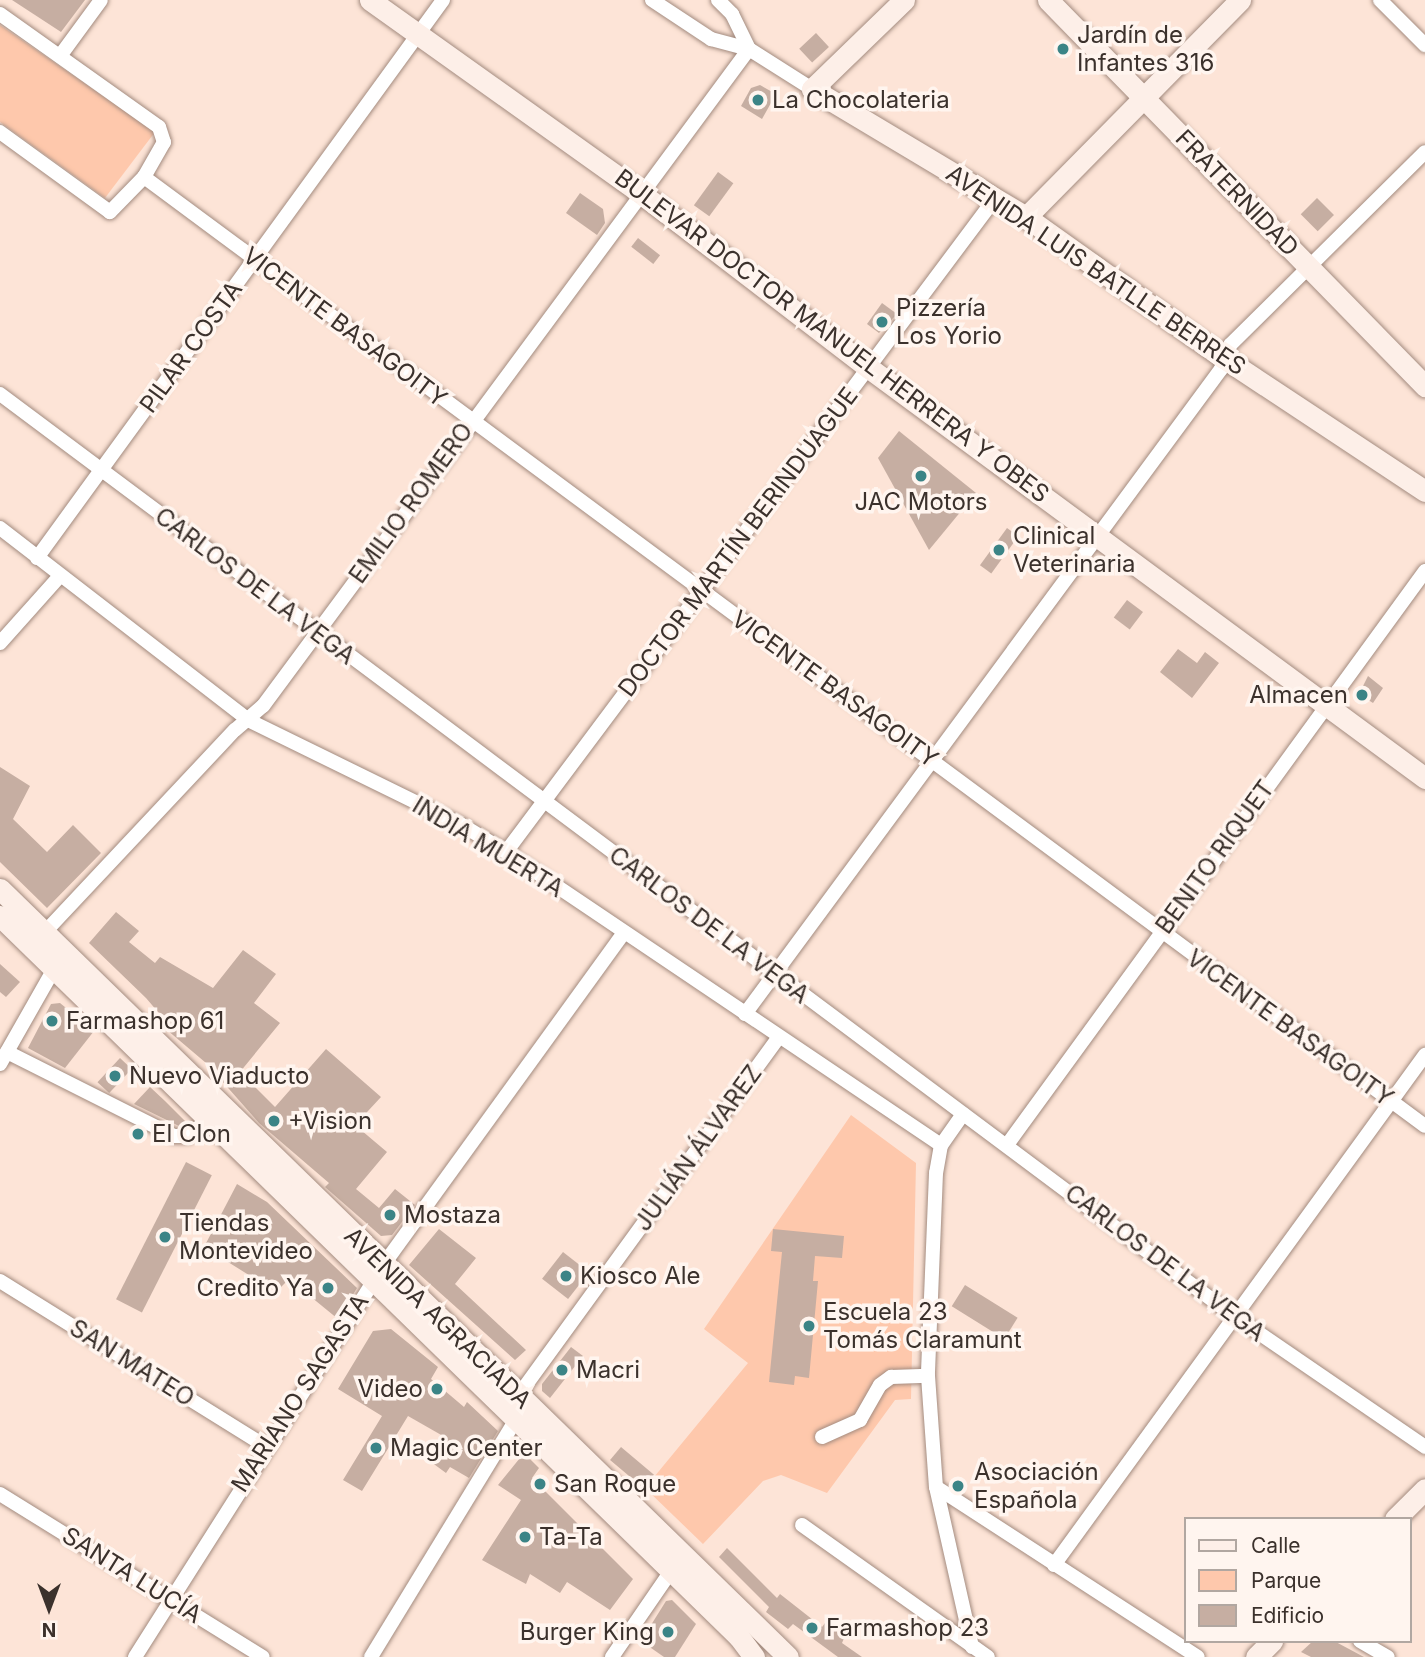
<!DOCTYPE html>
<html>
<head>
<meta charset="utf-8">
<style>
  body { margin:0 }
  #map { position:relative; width:1425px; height:1657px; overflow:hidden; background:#fde4d7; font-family:Inter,sans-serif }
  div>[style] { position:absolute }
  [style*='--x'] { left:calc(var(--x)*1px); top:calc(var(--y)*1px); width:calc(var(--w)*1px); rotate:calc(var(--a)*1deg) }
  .green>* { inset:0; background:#fec8ac }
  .building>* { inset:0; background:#c6aea2; transform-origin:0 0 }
  .roads { filter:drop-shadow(0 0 2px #a38b7f) drop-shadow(0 0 2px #a38b7f) }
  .street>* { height:14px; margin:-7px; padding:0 7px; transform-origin:7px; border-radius:7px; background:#fff }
  .secondary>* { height:21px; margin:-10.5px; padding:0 10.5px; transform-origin:10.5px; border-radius:10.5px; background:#fdefe8 }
  .dots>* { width:19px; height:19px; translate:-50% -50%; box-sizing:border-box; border:4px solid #fff5ef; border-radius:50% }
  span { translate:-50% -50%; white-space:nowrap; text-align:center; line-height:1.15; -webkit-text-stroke:7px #fff5ef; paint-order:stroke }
  .poi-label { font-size:24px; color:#3b312c }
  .left { translate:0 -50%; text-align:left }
  .right { translate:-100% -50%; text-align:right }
  .street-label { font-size:24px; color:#3b312c }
  .legend { position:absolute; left:1184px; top:1517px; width:228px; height:126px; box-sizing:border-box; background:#fff5ef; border:2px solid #b1a7a1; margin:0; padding:9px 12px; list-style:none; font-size:21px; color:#3b312c }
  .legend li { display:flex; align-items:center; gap:14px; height:35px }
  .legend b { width:35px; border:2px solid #b1a7a1 }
  .north { position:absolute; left:14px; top:1573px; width:70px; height:70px; -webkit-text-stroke:5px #fff5ef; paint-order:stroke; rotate:180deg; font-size:19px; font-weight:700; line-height:28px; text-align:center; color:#3b312c }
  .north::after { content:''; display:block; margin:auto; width:24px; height:32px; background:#3b312c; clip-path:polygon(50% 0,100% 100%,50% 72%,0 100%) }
</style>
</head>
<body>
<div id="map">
  <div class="green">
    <i style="clip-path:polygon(0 25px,155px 132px,105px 198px,0 122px)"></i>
    <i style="clip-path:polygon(851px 1115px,916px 1163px,911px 1399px,895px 1400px,827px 1493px,781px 1475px,763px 1481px,703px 1544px,645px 1488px,748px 1363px,704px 1329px)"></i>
  </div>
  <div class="building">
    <i style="clip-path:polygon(12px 0,85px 0,61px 32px)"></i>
    <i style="left:816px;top:33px;width:19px;height:23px;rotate:47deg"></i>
    <i style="clip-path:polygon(760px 85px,776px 94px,762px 119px,741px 106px,751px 88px)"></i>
    <i style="left:718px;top:172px;width:19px;height:41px;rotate:36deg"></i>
    <i style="clip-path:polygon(580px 193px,603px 209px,605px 223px,597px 235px,566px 213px)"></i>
    <i style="left:1317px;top:198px;width:24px;height:23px;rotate:45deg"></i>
    <i style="left:638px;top:238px;width:28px;height:11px;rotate:38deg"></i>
    <i style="clip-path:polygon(882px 303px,897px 314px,879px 333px,867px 324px)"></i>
    <i style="clip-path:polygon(899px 431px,976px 493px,929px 550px,878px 458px)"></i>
    <i style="left:1007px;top:528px;width:14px;height:46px;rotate:36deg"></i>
    <i style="left:1127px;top:600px;width:20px;height:22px;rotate:37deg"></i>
    <i style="clip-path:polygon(1178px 649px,1197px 663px,1205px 652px,1219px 663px,1192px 698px,1160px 672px)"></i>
    <i style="clip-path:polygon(1368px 676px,1383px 688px,1373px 703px,1359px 694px)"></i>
    <i style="clip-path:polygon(0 767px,30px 786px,13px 819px,47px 852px,73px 825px,101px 853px,47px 908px,0 862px)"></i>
    <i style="clip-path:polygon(116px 912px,139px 931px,129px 942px,155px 963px,160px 957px,213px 988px,243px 950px,276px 974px,254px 1003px,280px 1023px,240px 1072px,275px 1107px,326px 1049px,381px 1097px,355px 1125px,387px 1152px,356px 1189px,379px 1208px,395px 1189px,415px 1205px,392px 1235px,381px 1236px,325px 1187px,329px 1183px,259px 1123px,206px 1063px,160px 1024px,164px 1019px,146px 998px,89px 943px)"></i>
    <i style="clip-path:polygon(0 964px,20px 982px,6px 997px,0 992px)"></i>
    <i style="clip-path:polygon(60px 1003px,94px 1031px,65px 1068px,28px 1048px,51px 1004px)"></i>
    <i style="left:120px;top:1058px;width:16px;height:33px;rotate:43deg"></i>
    <i style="clip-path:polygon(150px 1087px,165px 1101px,188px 1124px,179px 1126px,134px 1104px)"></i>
    <i style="left:186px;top:1162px;width:29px;height:154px;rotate:27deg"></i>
    <i style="clip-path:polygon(237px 1184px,267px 1202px,357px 1288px,338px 1319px,289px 1279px,276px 1292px,204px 1247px)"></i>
    <i style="clip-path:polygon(439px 1229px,476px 1258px,455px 1284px,526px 1350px,515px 1360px,409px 1265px)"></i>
    <i style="clip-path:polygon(773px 1229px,844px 1236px,842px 1258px,815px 1256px,813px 1281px,818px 1281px,809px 1378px,795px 1376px,794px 1385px,769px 1382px,782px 1252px,771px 1251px)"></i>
    <i style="left:563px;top:1252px;width:33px;height:34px;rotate:38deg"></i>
    <i style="left:965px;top:1285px;width:62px;height:25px;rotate:32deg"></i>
    <i style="clip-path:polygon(391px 1329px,438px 1367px,431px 1379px,464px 1407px,467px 1402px,498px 1431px,469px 1478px,450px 1467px,446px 1473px,427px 1459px,443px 1436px,408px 1416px,362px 1491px,343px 1480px,382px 1416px,338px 1389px,373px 1331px)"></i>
    <i style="clip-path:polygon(571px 1347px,583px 1356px,550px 1398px,542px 1391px,542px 1384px)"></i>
    <i style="left:621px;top:1447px;width:43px;height:17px;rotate:40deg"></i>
    <i style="clip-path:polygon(524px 1453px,539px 1468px,532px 1478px,633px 1579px,610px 1610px,567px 1582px,560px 1593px,530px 1574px,526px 1584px,482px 1560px,521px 1500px,498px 1485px)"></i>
    <i style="clip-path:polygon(727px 1548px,777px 1598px,780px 1594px,822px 1627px,825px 1623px,845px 1636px,842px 1643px,862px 1657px,838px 1657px,793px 1624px,788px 1629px,766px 1612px,769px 1607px,719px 1557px)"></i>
    <i style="clip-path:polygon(672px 1600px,696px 1624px,675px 1657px,664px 1657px,641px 1641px,666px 1601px)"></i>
    <i style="clip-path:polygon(1313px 1641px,1334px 1641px,1364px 1657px,1311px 1657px,1301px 1652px)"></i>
  </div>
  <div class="roads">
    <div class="street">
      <i style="--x:652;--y:0;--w:71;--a:33.5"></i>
      <i style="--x:711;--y:39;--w:39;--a:15"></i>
      <i style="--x:749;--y:49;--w:75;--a:32.4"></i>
      <i style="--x:718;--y:0;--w:20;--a:45"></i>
      <i style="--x:732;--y:14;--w:39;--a:64"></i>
      <i style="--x:1380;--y:0;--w:64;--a:45"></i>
      <i style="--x:0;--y:14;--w:195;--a:35.4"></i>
      <i style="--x:159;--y:127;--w:16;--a:72"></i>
      <i style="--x:164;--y:142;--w:40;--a:119.7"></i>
      <i style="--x:144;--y:177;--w:49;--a:134.2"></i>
      <i style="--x:110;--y:212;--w:136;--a:-144"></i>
      <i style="--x:60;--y:56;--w:69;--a:-53.8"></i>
      <i style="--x:144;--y:177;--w:1594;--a:36.53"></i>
      <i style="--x:0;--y:394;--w:1540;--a:36.77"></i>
      <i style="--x:1234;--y:1316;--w:232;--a:34.4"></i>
      <i style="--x:0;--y:528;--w:314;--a:37.7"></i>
      <i style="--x:248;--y:720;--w:238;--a:26.1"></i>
      <i style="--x:462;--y:825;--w:52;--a:31.5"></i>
      <i style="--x:506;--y:852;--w:524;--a:33.96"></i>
      <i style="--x:37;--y:558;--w:690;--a:-53.96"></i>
      <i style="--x:0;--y:643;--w:90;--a:-48.2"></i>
      <i style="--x:506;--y:852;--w:818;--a:-53.2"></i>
      <i style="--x:45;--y:932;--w:277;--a:-46.8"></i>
      <i style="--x:235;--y:730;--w:37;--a:-41"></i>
      <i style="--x:263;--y:706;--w:817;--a:-53.51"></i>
      <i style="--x:745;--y:1014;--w:802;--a:-53.57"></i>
      <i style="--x:1221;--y:369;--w:26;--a:-69"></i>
      <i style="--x:1230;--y:345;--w:274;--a:-44.7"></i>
      <i style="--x:7;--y:1052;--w:187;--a:26.7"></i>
      <i style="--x:174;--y:1136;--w:14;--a:0"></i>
      <i style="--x:188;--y:1136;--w:26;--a:-39"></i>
      <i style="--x:0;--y:1064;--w:117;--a:-60.4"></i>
      <i style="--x:963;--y:1114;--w:38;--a:125"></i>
      <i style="--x:941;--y:1145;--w:28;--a:100"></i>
      <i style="--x:936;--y:1173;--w:203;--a:92.3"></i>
      <i style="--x:928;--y:1376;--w:111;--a:85.9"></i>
      <i style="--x:936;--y:1487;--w:164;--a:77.3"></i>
      <i style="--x:1007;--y:1145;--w:710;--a:-53.94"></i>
      <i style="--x:0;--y:1281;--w:312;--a:31.9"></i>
      <i style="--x:518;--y:1396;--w:444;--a:-54"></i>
      <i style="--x:822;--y:1437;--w:42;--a:-24.1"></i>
      <i style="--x:860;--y:1420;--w:40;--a:-60.3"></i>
      <i style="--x:880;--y:1385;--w:14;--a:-36"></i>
      <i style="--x:891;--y:1377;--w:37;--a:-2"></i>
      <i style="--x:936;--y:1487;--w:312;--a:33"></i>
      <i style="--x:0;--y:1494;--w:309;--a:31.8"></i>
      <i style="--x:802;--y:1525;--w:228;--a:35.4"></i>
      <i style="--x:1054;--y:1565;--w:631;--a:-53.97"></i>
      <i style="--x:1360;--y:1641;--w:32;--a:30"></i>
      <i style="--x:135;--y:1657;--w:465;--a:-57.6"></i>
      <i style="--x:384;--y:1264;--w:409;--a:-54.1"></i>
      <i style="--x:371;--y:1657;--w:276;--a:-58.6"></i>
      <i style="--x:612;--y:1657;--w:104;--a:-55.5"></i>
    </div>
    <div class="secondary">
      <i style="--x:370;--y:0;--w:334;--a:35.5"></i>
      <i style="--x:642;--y:194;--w:286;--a:37.5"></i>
      <i style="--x:869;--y:368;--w:691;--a:36.41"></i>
      <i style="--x:904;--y:0;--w:128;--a:135.9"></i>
      <i style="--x:812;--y:89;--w:249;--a:30.9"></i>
      <i style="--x:1026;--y:217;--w:243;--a:35.5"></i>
      <i style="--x:1224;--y:358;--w:241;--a:33.5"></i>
      <i style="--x:1048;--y:0;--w:540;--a:45.68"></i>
      <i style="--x:1026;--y:217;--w:305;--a:-45.4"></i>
      <i style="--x:0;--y:889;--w:1100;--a:44.26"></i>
      <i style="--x:0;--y:916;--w:1032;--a:44.29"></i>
      <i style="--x:739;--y:1637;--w:25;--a:53"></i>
      <i style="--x:1395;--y:1519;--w:42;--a:-45"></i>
      <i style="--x:1256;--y:1657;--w:23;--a:-45"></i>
    </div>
  </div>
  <div class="dots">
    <i style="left:1063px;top:49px;background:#3b8486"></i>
    <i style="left:758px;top:100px;background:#3b8486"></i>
    <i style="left:882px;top:322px;background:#3b8486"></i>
    <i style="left:921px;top:476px;background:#3b8486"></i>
    <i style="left:999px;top:550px;background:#3b8486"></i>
    <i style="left:1362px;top:695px;background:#3b8486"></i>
    <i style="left:52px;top:1021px;background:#3b8486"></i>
    <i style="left:115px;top:1076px;background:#3b8486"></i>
    <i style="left:274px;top:1121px;background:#3b8486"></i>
    <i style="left:138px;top:1134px;background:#3b8486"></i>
    <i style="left:390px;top:1215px;background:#3b8486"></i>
    <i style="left:165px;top:1237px;background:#3b8486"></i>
    <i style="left:566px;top:1276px;background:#3b8486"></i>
    <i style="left:328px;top:1288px;background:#3b8486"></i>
    <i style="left:809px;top:1326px;background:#3b8486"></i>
    <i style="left:562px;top:1370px;background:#3b8486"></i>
    <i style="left:437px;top:1389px;background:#3b8486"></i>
    <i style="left:376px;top:1448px;background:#3b8486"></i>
    <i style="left:540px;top:1484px;background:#3b8486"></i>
    <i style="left:958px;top:1486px;background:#3b8486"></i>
    <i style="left:525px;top:1537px;background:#3b8486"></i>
    <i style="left:812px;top:1628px;background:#3b8486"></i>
    <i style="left:668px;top:1632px;background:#3b8486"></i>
  </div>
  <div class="poi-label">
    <span class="left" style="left:1077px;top:49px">Jardín de<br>Infantes 316</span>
    <span class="left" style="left:772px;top:100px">La Chocolateria</span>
    <span class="left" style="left:896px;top:322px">Pizzería<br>Los Yorio</span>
    <span style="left:921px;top:502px">JAC Motors</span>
    <span class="left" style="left:1013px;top:550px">Clinical<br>Veterinaria</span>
    <span class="right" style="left:1348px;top:695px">Almacen</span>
    <span class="left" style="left:66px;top:1021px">Farmashop 61</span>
    <span class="left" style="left:129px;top:1076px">Nuevo Viaducto</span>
    <span class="left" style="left:288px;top:1121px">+Vision</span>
    <span class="left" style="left:152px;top:1134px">El Clon</span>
    <span class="left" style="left:404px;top:1215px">Mostaza</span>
    <span class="left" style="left:179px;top:1237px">Tiendas<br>Montevideo</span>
    <span class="left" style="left:580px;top:1276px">Kiosco Ale</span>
    <span class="right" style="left:314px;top:1288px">Credito Ya</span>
    <span class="left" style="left:823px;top:1326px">Escuela 23<br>Tomás Claramunt</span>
    <span class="left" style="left:576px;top:1370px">Macri</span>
    <span class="right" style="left:423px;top:1389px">Video</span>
    <span class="left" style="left:390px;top:1448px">Magic Center</span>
    <span class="left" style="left:974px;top:1486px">Asociación<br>Española</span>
    <span class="left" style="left:554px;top:1484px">San Roque</span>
    <span class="left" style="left:539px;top:1537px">Ta-Ta</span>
    <span class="left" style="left:826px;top:1628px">Farmashop 23</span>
    <span class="right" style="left:654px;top:1632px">Burger King</span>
  </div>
  <div class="street-label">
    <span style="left:1237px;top:193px;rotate:46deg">FRATERNIDAD</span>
    <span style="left:1096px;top:270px;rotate:34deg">AVENIDA LUIS BATLLE BERRES</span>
    <span style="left:345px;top:327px;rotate:37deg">VICENTE BASAGOITY</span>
    <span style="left:832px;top:336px;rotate:37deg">BULEVAR DOCTOR MANUEL HERRERA Y OBES</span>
    <span style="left:191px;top:347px;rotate:-54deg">PILAR COSTA</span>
    <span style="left:411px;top:503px;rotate:-54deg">EMILIO ROMERO</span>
    <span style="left:738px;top:542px;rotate:-53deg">DOCTOR MARTÍN BERINDUAGUE</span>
    <span style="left:255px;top:586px;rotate:37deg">CARLOS DE LA VEGA</span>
    <span style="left:835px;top:689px;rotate:36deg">VICENTE BASAGOITY</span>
    <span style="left:488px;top:847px;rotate:31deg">INDIA MUERTA</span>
    <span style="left:1215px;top:857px;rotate:-54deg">BENITO RIQUET</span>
    <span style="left:709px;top:925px;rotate:37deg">CARLOS DE LA VEGA</span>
    <span style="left:1290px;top:1028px;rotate:36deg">VICENTE BASAGOITY</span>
    <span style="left:698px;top:1148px;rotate:-54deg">JULIÁN ÁLVAREZ</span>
    <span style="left:1165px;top:1263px;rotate:37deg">CARLOS DE LA VEGA</span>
    <span style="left:438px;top:1318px;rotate:44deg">AVENIDA AGRACIADA</span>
    <span style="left:132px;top:1363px;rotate:32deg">SAN MATEO</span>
    <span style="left:300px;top:1393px;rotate:-57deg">MARIANO SAGASTA</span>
    <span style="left:132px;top:1575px;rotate:32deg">SANTA LUCÍA</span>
  </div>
  <ul class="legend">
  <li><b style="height:9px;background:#fdefe8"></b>Calle</li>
  <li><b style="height:19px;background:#fec8ac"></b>Parque</li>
  <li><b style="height:19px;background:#c6aea2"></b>Edificio</li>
  </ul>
  <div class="north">N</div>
</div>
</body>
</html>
